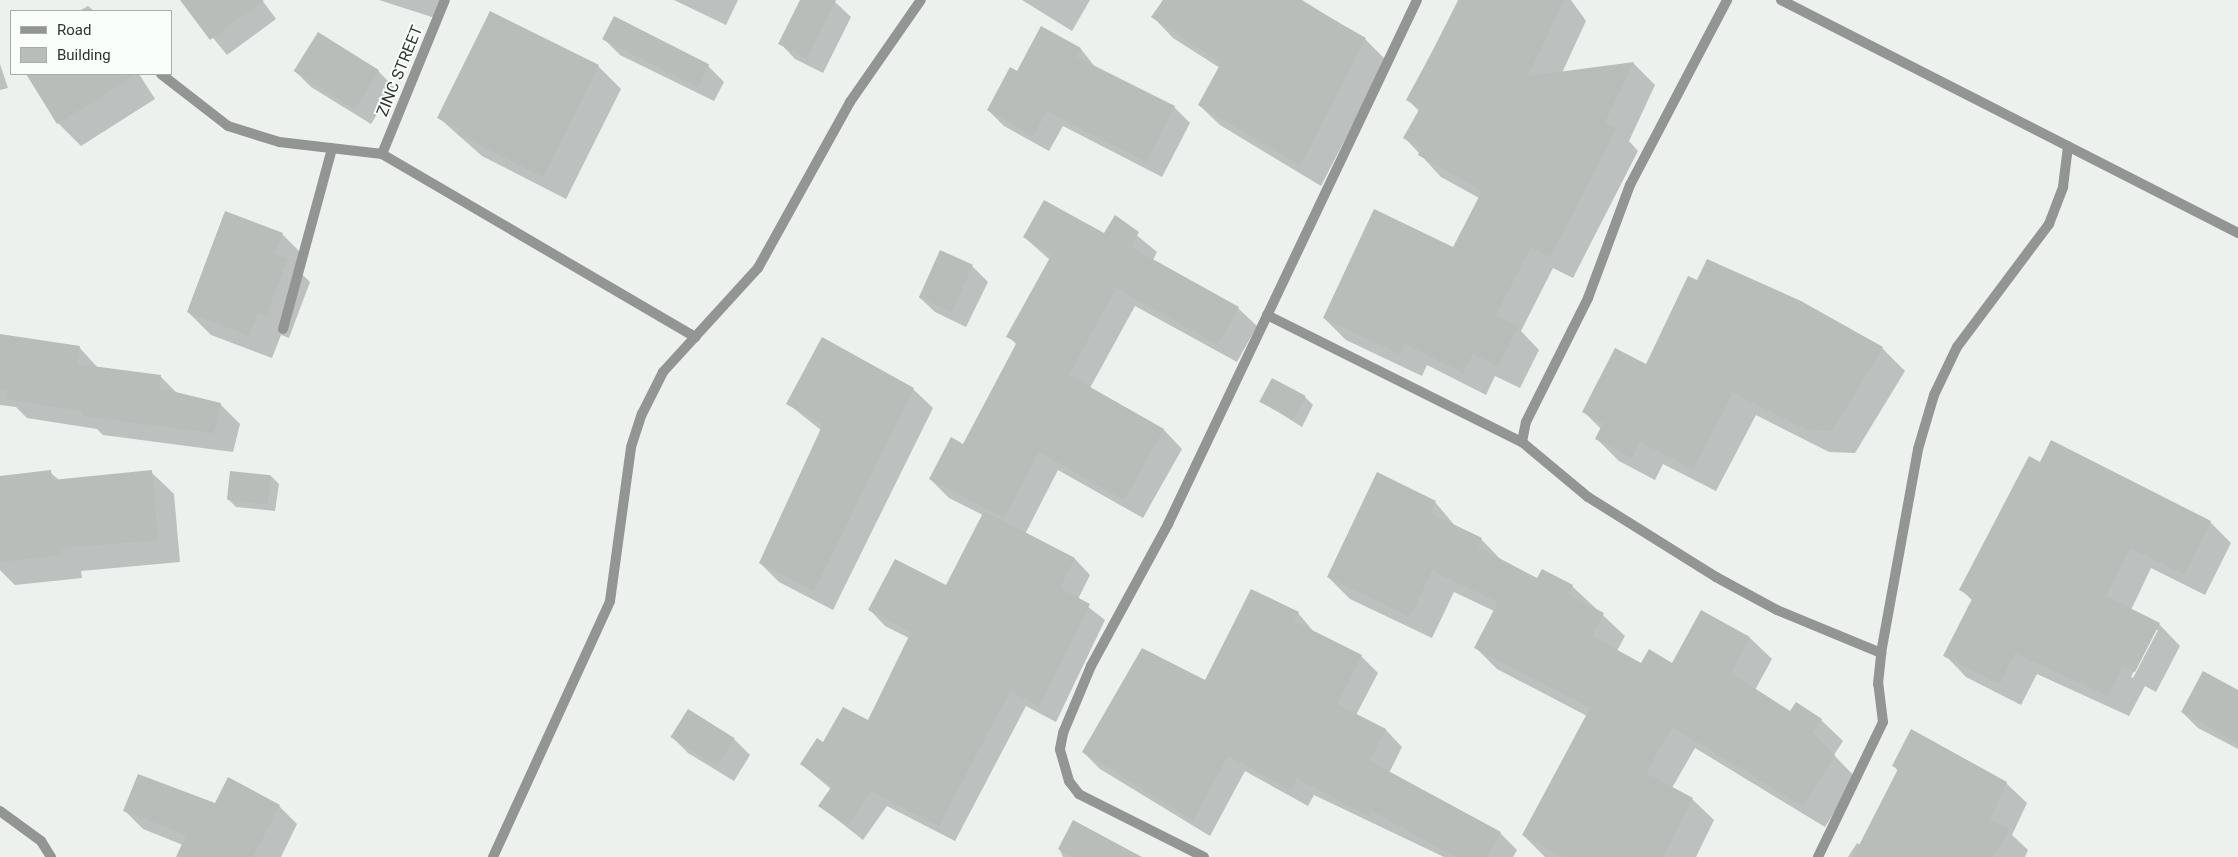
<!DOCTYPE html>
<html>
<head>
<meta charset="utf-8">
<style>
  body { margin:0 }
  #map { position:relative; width:2238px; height:857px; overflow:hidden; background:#ecf1ee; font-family:Roboto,sans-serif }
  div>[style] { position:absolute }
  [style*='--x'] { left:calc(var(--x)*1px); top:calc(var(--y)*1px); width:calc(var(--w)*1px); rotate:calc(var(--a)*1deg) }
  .shadow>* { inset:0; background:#0003 }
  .building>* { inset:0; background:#b8bdba; transform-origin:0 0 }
  .street>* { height:10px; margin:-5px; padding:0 5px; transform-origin:5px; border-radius:5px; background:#939594 }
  span { translate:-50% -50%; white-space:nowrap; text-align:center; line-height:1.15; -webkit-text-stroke:4px #f9fefb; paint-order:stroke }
  .street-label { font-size:16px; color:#303230 }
  .legend { position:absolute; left:10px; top:10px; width:162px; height:65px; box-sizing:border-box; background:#f9fefb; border:1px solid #a9acaa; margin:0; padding:6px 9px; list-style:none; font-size:15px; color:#303230 }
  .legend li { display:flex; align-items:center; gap:10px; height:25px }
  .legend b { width:25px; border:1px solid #a9acaa }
</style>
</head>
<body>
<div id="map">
  <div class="shadow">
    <i style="clip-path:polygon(182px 0,262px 0,276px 19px,227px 55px)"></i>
    <i style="clip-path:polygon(379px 0,441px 0,435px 18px)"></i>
    <i style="clip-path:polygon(674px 0,738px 0,726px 25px)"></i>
    <i style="clip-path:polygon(802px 0,833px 0,851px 17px,823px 73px,795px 59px,780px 43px)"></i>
    <i style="clip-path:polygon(1022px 0,1090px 0,1072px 31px)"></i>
    <i style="clip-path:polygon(1302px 0,1365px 39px,1386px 60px,1321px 186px,1220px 125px,1199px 105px,1220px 68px,1173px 38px,1153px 17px,1163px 0)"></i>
    <i style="clip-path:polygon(1458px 0,1571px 0,1586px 21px,1562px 73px,1633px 63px,1655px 85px,1629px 141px,1638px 151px,1573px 278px,1553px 268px,1521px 331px,1539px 350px,1520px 388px,1495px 376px,1486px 395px,1427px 365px,1422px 376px,1346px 340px,1324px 318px,1454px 248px,1479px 198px,1441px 177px,1405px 138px,1420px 112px,1408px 100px)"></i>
    <i style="clip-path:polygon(88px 6px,94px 11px,79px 11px)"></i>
    <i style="clip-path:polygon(491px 13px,598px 66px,621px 89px,566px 199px,482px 156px,439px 118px)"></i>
    <i style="clip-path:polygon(1042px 27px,1081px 49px,1095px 67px,1174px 107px,1190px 123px,1162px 177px,1063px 126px,1049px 151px,1004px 126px,988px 110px,1017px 73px)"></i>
    <i style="clip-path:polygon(605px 40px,708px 66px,724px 82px,714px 101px,620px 55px)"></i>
    <i style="clip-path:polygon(0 64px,8px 88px,0 90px)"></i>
    <i style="clip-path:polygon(295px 71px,378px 71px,394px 87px,371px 124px,311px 87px)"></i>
    <i style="clip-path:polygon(27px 74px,139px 74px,155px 99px,81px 146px,58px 123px)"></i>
    <i style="clip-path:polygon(1115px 217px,1157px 252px,1153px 260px,1238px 308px,1257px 326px,1237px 362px,1135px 306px,1090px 388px,1164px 430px,1182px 449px,1143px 518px,1058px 470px,1025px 534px,1075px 559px,1090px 575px,1078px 599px,1105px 620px,1056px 722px,1026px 706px,955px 841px,887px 806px,863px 840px,820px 806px,831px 789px,801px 764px,824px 744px,868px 722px,909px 638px,885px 626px,870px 610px,947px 586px,983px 515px,949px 498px,930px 479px,964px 446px,1017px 345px,1008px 336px,1050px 260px,1024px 237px,1104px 235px)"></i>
    <i style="clip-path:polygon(282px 234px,305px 257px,299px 271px,310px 282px,289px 338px,281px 335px,272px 358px,211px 335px,188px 312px)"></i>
    <i style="clip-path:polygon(972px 266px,988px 282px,966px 327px,935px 312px,919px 297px)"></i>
    <i style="clip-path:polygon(0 335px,79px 347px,98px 368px,160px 376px,178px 394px,220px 404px,240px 424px,233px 452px,103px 435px,97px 429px,27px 418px,16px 407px,0 405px)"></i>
    <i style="clip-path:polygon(1882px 348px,1905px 371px,1855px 453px,1829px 452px,1756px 415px,1716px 491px,1663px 464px,1655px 480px,1619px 461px,1596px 438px,1601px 429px,1584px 412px,1646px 366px)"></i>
    <i style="clip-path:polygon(913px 389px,933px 408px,833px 610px,779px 582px,760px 563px,822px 431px,787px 403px)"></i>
    <i style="clip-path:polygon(1305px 397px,1313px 405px,1302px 427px,1261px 401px)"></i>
    <i style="clip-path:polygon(evenodd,2040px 464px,2210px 522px,2231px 543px,2205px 595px,2151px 568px,2131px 610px,2159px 624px,2180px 646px,2156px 692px,2145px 686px,2129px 716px,2037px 674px,2021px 705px,1966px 677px,1945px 655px,1973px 601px,1961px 590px,2040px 464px,2155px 630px,2158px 630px,2133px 678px,2131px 677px,2155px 630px)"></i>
    <i style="clip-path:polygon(50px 472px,59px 480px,151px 472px,174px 494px,180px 562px,81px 571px,82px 578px,15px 585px,0 570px,0 477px)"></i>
    <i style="clip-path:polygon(271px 476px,279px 484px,275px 511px,236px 507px,228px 499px)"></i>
    <i style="clip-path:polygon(1435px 502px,1456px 527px,1481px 539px,1503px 562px,1538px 580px,1572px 586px,1625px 636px,1617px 651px,1641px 665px,1673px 664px,1750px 638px,1772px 659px,1755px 690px,1791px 712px,1821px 720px,1843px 741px,1834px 755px,1856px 778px,1825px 827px,1695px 748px,1672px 788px,1692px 799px,1714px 820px,1696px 857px,1545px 857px,1523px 835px,1587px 716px,1497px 669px,1475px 647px,1494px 611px,1454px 592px,1432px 638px,1350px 599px,1328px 577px)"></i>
    <i style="clip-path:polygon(1298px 613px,1314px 632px,1361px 656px,1378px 673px,1356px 715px,1386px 730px,1402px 747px,1389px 773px,1500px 833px,1517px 850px,1513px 857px,1444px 857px,1314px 795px,1308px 806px,1245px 771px,1210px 836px,1100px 769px,1083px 752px,1206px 682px)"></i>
    <i style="clip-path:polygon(2238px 691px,2238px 749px,2198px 728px,2182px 712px)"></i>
    <i style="clip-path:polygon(672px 737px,734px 739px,750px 755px,734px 781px,688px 753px)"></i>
    <i style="clip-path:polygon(1893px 765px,2006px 783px,2027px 803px,2012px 835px,2028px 850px,2025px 857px,1848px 857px,1857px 843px,1860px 845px,1898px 771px)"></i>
    <i style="clip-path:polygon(215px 805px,279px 806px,297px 824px,281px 857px,177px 857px,183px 845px,143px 829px,125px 811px)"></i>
    <i style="clip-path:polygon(1059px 848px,1138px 857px,1063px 857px)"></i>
  </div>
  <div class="building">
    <i style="clip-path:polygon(180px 0,264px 0,210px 40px)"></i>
    <i style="clip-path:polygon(800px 0,836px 0,807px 58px,778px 44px)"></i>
    <i style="clip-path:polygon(1163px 0,1299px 0,1366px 38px,1300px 166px,1198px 105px,1221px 63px,1151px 17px)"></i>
    <i style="clip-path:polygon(1460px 0,1564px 0,1528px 76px,1634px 62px,1605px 122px,1617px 128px,1550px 257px,1531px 247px,1496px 315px,1518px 327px,1498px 367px,1473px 354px,1463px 373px,1405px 344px,1400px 354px,1323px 318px,1374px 209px,1453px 247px,1482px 191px,1418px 155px,1421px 149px,1403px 138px,1420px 108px,1406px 100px)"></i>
    <i style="clip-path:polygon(490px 11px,599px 65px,543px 177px,457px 134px,459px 129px,437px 118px)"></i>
    <i style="left:614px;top:16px;width:107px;height:26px;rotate:27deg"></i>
    <i style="clip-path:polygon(1041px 26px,1081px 48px,1077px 57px,1175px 106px,1146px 162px,1047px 111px,1033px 136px,987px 110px,1010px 67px,1017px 71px)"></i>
    <i style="left:318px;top:32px;width:72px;height:46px;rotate:32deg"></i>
    <i style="clip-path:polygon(26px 74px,136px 74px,57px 124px)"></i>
    <i style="clip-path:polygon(1044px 200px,1104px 233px,1115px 215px,1139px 232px,1131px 247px,1239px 307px,1218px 345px,1116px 288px,1069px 375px,1164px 429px,1124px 500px,1039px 452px,1004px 518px,929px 479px,951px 437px,963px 444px,1017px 342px,1006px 337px,1052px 254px,1023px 237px)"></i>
    <i style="clip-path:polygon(225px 211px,283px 233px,275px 254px,288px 258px,266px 316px,258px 313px,249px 336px,187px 312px)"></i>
    <i style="left:940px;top:250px;width:36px;height:52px;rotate:24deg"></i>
    <i style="clip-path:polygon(1707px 259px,1801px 301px,1883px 347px,1832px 431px,1805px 429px,1733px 393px,1693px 469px,1640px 442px,1632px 458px,1595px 439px,1603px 423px,1582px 412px,1615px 348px,1646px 364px,1688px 276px,1697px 280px)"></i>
    <i style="clip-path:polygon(0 334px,80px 346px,77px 364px,161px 375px,159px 388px,221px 403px,214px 433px,82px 416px,83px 411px,6px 399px,8px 390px,0 389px)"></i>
    <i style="clip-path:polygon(822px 337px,914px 388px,814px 591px,759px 563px,823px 424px,786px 404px)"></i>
    <i style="left:1272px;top:378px;width:38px;height:27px;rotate:28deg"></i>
    <i style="clip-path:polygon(2051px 440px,2211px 521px,2184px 575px,2130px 548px,2106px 596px,2160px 623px,2135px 672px,2123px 666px,2108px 696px,2015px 653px,2000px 684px,1943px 656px,1973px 597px,1959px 590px,2029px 456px,2040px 462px)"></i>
    <i style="clip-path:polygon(51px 470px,52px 480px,152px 470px,158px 540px,59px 548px,60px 555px,0 562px,0 476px)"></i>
    <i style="left:230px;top:471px;width:41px;height:29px;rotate:6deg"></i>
    <i style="clip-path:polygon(1377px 472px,1436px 501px,1430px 513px,1482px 538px,1478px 547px,1537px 578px,1542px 569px,1573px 585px,1568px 594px,1604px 613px,1592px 636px,1641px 663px,1649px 649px,1672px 663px,1701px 610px,1750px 637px,1731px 673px,1790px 711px,1796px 702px,1822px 719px,1813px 733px,1835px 755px,1803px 806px,1672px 727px,1646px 773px,1693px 798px,1663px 857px,1563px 857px,1522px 835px,1590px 708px,1474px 648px,1498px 602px,1432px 571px,1410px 617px,1327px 577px)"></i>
    <i style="clip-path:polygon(984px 511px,1075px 558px,1060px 588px,1090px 604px,1039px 707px,1010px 691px,939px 826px,871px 791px,847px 826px,818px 806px,832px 786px,800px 764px,817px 738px,823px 742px,843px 707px,868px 720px,911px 632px,868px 610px,895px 559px,946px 585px)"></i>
    <i style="clip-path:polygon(1251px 589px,1299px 612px,1294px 621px,1362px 655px,1337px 704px,1386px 729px,1370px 761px,1501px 832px,1487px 857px,1456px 857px,1371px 811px,1369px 816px,1297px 779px,1291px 790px,1228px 756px,1193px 820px,1082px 752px,1142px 648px,1205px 680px)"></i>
    <i style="clip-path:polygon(2203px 671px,2238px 690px,2238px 743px,2181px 712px)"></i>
    <i style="left:688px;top:709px;width:55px;height:33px;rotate:32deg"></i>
    <i style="clip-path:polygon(1911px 729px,2007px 782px,1990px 819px,2009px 829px,1994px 857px,1853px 857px,1898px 769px,1892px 766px)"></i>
    <i style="clip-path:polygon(138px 774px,215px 803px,228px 777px,280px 805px,253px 857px,176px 857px,186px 835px,123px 811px)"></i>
    <i style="clip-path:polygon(1073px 820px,1142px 857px,1073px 857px,1058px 849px)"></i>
  </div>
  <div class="street">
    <i style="--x:1781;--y:0;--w:513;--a:27.01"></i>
    <i style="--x:161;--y:74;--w:85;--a:37.8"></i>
    <i style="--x:228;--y:126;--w:53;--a:17.4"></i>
    <i style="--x:279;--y:142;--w:104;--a:6.6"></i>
    <i style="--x:382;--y:154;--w:363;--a:30.3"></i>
    <i style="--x:382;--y:154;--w:166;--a:-67.8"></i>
    <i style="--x:1267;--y:315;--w:285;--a:26.5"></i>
    <i style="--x:1522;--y:442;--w:86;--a:39.8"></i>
    <i style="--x:1588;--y:497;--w:151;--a:32"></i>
    <i style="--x:1716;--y:577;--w:69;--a:28.4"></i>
    <i style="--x:1777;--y:610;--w:113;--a:22.5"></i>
    <i style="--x:283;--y:329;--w:187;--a:-74.8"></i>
    <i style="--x:1522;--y:442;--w:20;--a:-79"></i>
    <i style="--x:1526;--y:422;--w:139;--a:-63.4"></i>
    <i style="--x:1588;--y:298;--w:121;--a:-69.6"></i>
    <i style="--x:1630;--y:185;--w:209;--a:-62.3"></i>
    <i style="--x:0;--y:811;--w:51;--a:36.2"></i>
    <i style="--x:41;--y:841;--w:19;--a:58"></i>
    <i style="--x:493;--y:857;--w:281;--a:-65.4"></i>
    <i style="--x:610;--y:601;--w:155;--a:-82.2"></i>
    <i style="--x:631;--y:447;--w:35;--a:-72"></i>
    <i style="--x:642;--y:414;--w:47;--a:-63.4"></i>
    <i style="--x:663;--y:372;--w:141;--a:-47.6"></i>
    <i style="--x:758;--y:268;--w:190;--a:-61"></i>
    <i style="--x:850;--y:102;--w:124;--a:-55.2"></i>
    <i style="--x:1204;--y:857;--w:140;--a:-153.3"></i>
    <i style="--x:1079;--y:794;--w:16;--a:-128"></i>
    <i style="--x:1069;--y:781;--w:33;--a:-106"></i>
    <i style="--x:1060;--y:749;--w:16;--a:-79"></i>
    <i style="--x:1063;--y:733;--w:73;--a:-67.3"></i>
    <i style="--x:1091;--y:666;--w:162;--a:-61.5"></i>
    <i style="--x:1168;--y:524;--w:580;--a:-64.58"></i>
    <i style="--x:1818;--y:857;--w:150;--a:-64.3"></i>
    <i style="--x:1883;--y:722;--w:38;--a:-97"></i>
    <i style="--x:1878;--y:684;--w:31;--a:-84"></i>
    <i style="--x:1881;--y:653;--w:207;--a:-79.7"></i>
    <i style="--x:1918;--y:449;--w:56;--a:-73.5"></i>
    <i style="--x:1934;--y:395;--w:53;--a:-64.4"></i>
    <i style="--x:1957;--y:347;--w:154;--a:-53.2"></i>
    <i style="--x:2049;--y:224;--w:40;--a:-69"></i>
    <i style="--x:2063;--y:187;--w:41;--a:-83"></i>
  </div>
  <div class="street-label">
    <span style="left:400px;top:71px;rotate:-68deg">ZINC STREET</span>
  </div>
  <ul class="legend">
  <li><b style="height:6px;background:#939594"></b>Road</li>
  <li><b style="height:14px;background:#b8bdba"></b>Building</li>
  </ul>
</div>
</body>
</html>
